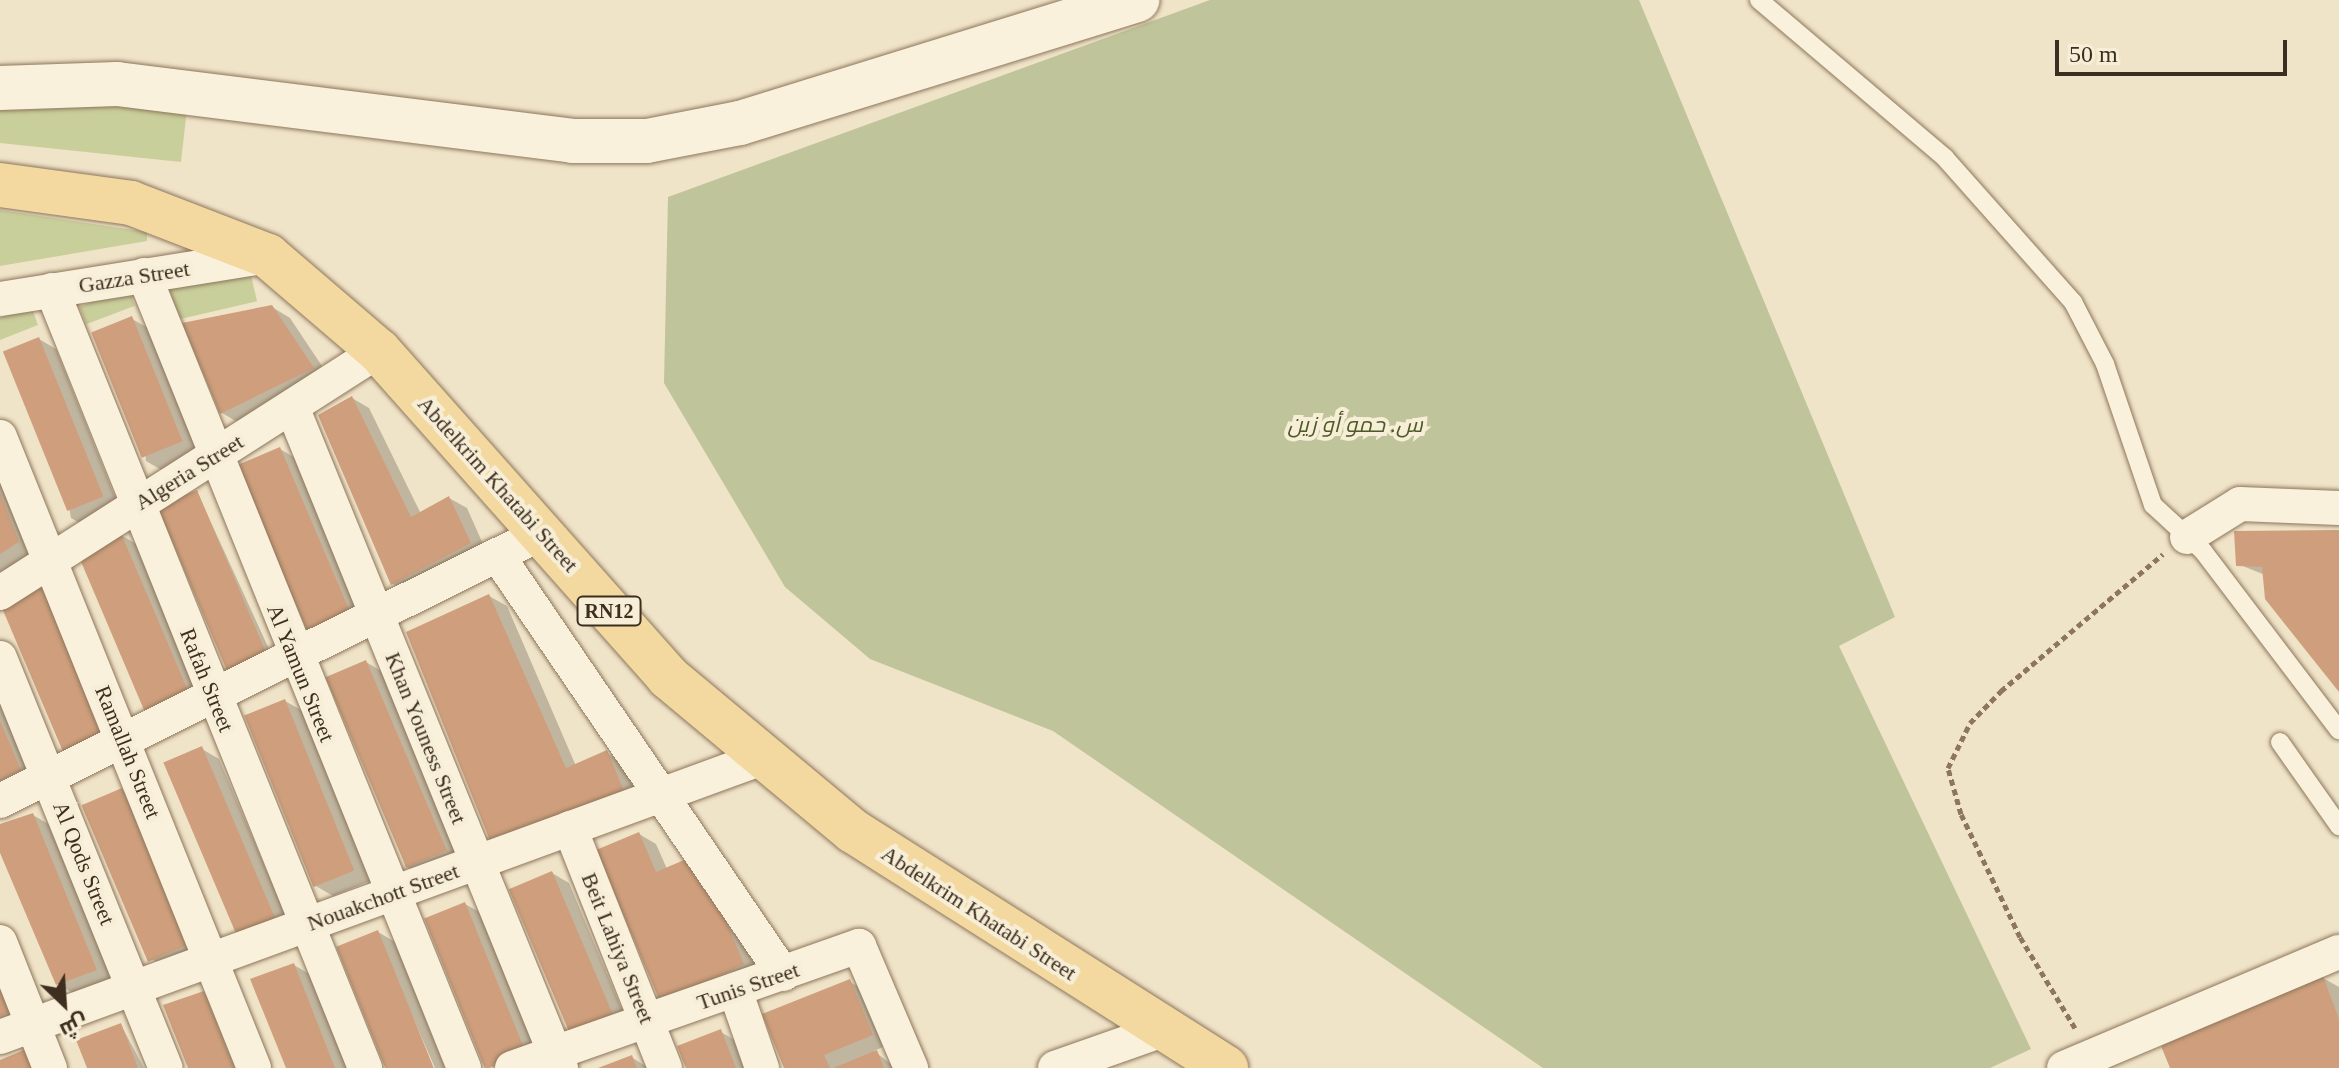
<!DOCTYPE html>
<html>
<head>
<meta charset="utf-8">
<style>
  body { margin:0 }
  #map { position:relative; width:2339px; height:1068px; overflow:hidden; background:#f0e4c8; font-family:"Times New Roman",Cairo,serif }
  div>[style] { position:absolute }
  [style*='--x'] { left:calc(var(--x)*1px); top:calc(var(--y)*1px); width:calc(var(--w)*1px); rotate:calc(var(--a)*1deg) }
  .green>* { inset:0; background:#c9cf9b; transform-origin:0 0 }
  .cemetery>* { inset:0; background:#bfc49a }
  .shadow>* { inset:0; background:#0003 }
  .building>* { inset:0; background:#cf9f7d; transform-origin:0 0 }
  .path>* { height:5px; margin-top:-2.5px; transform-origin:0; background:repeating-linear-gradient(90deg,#8d765c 0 6px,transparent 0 10px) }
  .roads { filter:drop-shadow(0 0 2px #8d765c) drop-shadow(0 0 2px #8d765c) }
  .service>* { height:18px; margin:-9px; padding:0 9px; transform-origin:9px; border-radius:9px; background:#faf1dc }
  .minor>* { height:34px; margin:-17px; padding:0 17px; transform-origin:17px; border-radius:17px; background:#faf1dc }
  .secondary>* { height:44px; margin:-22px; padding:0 22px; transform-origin:22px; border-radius:22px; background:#faf1dc }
  .primary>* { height:44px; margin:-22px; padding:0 22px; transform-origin:22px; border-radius:22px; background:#f3d9a0 }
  span { translate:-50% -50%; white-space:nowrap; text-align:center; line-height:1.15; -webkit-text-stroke:8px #f7eed8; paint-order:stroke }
  .shield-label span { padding:2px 6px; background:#f7eed8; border:2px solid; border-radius:6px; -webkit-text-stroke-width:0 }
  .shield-label { font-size:20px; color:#3d2e20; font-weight:700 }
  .street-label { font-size:22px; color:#3d2e20 }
  .park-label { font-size:22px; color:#4d5a26; font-style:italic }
  .north { position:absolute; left:24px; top:964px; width:80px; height:80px; -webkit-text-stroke:6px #f7eed8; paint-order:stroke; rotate:155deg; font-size:22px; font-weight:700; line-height:32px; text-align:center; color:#3d2e20 }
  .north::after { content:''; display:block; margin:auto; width:28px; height:36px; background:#3d2e20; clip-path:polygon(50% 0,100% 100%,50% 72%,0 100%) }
  .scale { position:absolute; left:2055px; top:40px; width:232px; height:36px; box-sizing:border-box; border:4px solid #3d2e20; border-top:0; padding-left:10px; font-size:24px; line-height:28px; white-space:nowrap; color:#3d2e20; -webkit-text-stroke:6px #f7eed8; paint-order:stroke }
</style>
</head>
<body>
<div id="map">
  <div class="green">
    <i style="clip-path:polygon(188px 100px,181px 162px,0 143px,0 106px)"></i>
    <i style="clip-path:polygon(0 210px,147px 232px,147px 241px,0 266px)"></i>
    <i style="left:250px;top:271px;width:31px;height:82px;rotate:77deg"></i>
    <i style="left:128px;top:288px;width:19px;height:52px;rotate:69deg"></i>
    <i style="clip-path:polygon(31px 306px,38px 325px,0 340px,0 318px)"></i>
  </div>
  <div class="cemetery">
    <i style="clip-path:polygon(1210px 0,1639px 0,1895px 617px,1839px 646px,2031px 1049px,1990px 1068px,1543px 1068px,1053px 731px,870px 659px,785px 587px,664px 383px,668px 197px)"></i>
  </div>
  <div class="shadow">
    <i style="clip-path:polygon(272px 307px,290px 318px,330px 378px,239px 423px,222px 413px)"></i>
    <i style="clip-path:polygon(132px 319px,150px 329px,200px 451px,163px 471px,146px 461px)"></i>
    <i style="clip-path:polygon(39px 339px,56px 349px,119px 507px,88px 528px,71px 518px)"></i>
    <i style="clip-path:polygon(352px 398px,369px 408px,421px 514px,449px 498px,467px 508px,487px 553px,410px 594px,393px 584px)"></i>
    <i style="clip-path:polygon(280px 449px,297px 459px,365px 622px,327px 640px)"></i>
    <i style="clip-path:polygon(0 460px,36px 552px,2px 573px,0 572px)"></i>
    <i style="clip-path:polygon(197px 492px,275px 662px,235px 680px)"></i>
    <i style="clip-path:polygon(2339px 532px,2339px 689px,2265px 575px,2238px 564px)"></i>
    <i style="clip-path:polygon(121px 535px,138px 545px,206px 708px,168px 728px)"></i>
    <i style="clip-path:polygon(489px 596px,507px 606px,576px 766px,607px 753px,625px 763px,640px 801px,510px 852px)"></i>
    <i style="clip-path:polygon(366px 662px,383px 672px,462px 861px,422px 876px,405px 866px)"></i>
    <i style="clip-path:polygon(0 692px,37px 780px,0 797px)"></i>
    <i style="clip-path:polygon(285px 701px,303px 711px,372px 880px,333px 896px,316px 886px)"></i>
    <i style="clip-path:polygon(202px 749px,219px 759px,292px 930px,258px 944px)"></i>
    <i style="clip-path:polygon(122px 790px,139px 801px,204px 955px,165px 967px,148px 957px)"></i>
    <i style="clip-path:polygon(33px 815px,50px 825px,113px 979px,75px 994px,57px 984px,0 848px,0 826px)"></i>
    <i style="clip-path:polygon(639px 834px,656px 844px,667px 869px,716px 866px,761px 974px,680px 1013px)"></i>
    <i style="clip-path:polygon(552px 873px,569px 883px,628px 1024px,589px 1040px)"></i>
    <i style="clip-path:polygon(465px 904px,483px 914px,543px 1062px,485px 1065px)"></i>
    <i style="clip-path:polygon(378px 932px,395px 942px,445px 1068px,435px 1068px,381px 944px,431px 1068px,386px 1068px)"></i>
    <i style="clip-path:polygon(0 936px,34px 1018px,0 1032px)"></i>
    <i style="clip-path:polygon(294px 965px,311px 975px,348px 1068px,289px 1068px)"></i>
    <i style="clip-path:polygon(2323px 978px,2339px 987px,2339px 1068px,2172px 1068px)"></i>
    <i style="clip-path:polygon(850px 982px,868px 992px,889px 1044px,874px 1051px,896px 1068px,787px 1068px)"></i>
    <i style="clip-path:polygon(203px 993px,221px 1003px,247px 1068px,190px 1068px)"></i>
    <i style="clip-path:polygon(121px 1025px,144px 1068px,89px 1068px)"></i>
    <i style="clip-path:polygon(721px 1032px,738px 1042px,748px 1068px,688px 1068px)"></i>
    <i style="clip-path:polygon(631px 1057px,649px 1068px,603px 1068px)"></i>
  </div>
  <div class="building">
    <i style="clip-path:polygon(272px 305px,314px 368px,220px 414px,182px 323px)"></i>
    <i style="left:132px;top:316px;width:135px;height:44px;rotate:68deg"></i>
    <i style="left:39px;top:337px;width:172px;height:39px;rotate:68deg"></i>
    <i style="clip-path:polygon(352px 396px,411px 517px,449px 496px,471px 543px,391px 585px,318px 415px)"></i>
    <i style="left:280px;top:447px;width:179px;height:47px;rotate:67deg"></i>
    <i style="left:197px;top:490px;width:181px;height:43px;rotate:67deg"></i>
    <i style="clip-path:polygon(0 493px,19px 542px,0 554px)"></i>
    <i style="clip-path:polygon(2339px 530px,2339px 692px,2265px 599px,2262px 567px,2236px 566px,2234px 531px)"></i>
    <i style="left:121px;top:533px;width:179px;height:48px;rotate:67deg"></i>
    <i style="left:42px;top:582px;width:170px;height:47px;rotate:67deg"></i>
    <i style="clip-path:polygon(489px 594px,566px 768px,607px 750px,624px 791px,491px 843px,406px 632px)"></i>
    <i style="left:366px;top:660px;width:207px;height:44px;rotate:67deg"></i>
    <i style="left:285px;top:699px;width:185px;height:44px;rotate:68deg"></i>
    <i style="clip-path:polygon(0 721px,21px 770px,0 780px)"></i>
    <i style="left:202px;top:746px;width:189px;height:42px;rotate:67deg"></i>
    <i style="left:122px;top:788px;width:170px;height:44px;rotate:67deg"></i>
    <i style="clip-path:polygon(33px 813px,97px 970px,56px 985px,0 853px,0 824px)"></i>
    <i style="clip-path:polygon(639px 832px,656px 872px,698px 854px,744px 964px,661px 1004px,596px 850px)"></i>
    <i style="left:552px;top:871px;width:155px;height:47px;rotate:67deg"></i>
    <i style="left:465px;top:902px;width:163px;height:44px;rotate:68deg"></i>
    <i style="left:378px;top:930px;width:149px;height:45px;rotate:68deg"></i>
    <i style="clip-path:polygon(294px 963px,335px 1068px,286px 1068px,250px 979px)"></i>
    <i style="clip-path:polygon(0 966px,18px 1008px,0 1016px)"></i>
    <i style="clip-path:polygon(2323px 976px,2339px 1019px,2339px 1068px,2170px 1068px,2161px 1046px)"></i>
    <i style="clip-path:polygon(850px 979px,873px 1035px,824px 1055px,830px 1068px,784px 1068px,762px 1014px)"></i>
    <i style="clip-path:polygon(204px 991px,234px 1068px,188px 1068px,163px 1005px)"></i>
    <i style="clip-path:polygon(121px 1023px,138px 1068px,87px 1068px,76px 1040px)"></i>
    <i style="clip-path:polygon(721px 1029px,736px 1068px,686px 1068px,677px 1046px)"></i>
    <i style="clip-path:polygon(31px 1047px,40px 1068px,0 1068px,0 1060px)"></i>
    <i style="clip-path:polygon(877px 1050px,884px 1068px,833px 1068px)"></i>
    <i style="clip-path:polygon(632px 1055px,637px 1068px,598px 1068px)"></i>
  </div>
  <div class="path">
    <i style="--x:2075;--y:1028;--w:106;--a:-121.1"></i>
    <i style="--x:2020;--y:937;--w:136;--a:-115.6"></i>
    <i style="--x:1961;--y:814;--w:48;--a:-105.8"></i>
    <i style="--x:1948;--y:768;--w:50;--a:-63.9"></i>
    <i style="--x:1970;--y:723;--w:45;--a:-45.9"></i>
    <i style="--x:2001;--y:691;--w:212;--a:-40.2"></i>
  </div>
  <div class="roads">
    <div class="service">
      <i style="--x:1759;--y:0;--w:244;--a:40.3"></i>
      <i style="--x:1945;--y:158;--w:193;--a:48.4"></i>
      <i style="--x:2073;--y:302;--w:70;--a:62.7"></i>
      <i style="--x:2105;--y:364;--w:149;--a:71.2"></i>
      <i style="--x:2153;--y:505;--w:68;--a:42.6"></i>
      <i style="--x:2203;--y:551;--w:225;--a:52.8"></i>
      <i style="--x:2280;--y:742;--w:103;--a:54.9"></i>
    </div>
    <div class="minor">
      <i style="--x:144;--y:275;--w:855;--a:68.02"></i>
      <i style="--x:52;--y:290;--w:839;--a:68.08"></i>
      <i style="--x:0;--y:299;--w:271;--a:-9.1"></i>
      <i style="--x:292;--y:407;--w:714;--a:67.86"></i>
      <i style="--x:0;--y:437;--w:680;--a:68.07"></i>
      <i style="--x:2187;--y:537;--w:62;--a:-31.9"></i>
      <i style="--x:2240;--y:504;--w:99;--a:2.3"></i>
      <i style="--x:498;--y:556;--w:506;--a:55.71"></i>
      <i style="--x:0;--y:593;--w:450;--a:-32.6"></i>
      <i style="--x:0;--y:658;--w:442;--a:68"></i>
      <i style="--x:0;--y:801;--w:607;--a:-26.31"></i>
      <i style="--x:570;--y:828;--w:258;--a:68.4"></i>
      <i style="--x:0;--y:942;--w:136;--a:68.4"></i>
      <i style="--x:735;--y:990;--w:83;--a:70.9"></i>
      <i style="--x:0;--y:1037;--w:815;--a:-20.1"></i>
      <i style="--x:512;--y:1068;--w:368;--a:-19.4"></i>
      <i style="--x:859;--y:946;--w:133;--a:66.9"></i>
      <i style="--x:1055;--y:1068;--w:111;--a:-19.4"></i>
      <i style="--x:2064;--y:1068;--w:298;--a:-22.9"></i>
    </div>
    <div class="secondary">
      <i style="--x:0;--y:88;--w:117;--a:-2"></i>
      <i style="--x:117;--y:84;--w:459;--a:7.1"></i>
      <i style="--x:572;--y:141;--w:75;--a:0"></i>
      <i style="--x:647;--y:141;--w:95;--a:-11"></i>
      <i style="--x:740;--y:123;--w:416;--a:-17.2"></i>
    </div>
    <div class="primary">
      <i style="--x:0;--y:185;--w:132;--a:7.8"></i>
      <i style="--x:131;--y:203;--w:147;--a:21.1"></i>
      <i style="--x:268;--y:256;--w:146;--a:40.6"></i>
      <i style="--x:379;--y:351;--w:436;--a:48.4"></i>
      <i style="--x:668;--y:677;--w:241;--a:39.8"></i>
      <i style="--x:853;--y:831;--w:442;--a:32.4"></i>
    </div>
  </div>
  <div class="shield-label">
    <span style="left:609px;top:611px">RN12</span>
  </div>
  <div class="street-label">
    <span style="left:134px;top:277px;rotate:-9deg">Gazza Street</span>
    <span style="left:189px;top:472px;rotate:-32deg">Algeria Street</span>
    <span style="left:498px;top:484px;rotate:48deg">Abdelkrim Khatabi Street</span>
    <span style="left:301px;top:673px;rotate:68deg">Al Yamun Street</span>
    <span style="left:207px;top:680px;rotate:68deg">Rafah Street</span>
    <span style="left:426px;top:738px;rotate:68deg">Khan Youness Street</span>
    <span style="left:128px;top:752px;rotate:68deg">Ramallah Street</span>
    <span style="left:84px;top:863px;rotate:68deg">Al Qods Street</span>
    <span style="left:383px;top:897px;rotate:-20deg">Nouakchott Street</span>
    <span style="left:979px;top:913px;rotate:33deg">Abdelkrim Khatabi Street</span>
    <span style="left:618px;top:948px;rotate:68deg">Beit Lahiya Street</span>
    <span style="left:748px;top:986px;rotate:-19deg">Tunis Street</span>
  </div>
  <div class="park-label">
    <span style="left:1355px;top:425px">س. حمو أو زين</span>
  </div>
  <div class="north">ش</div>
  <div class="scale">50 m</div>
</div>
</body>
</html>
